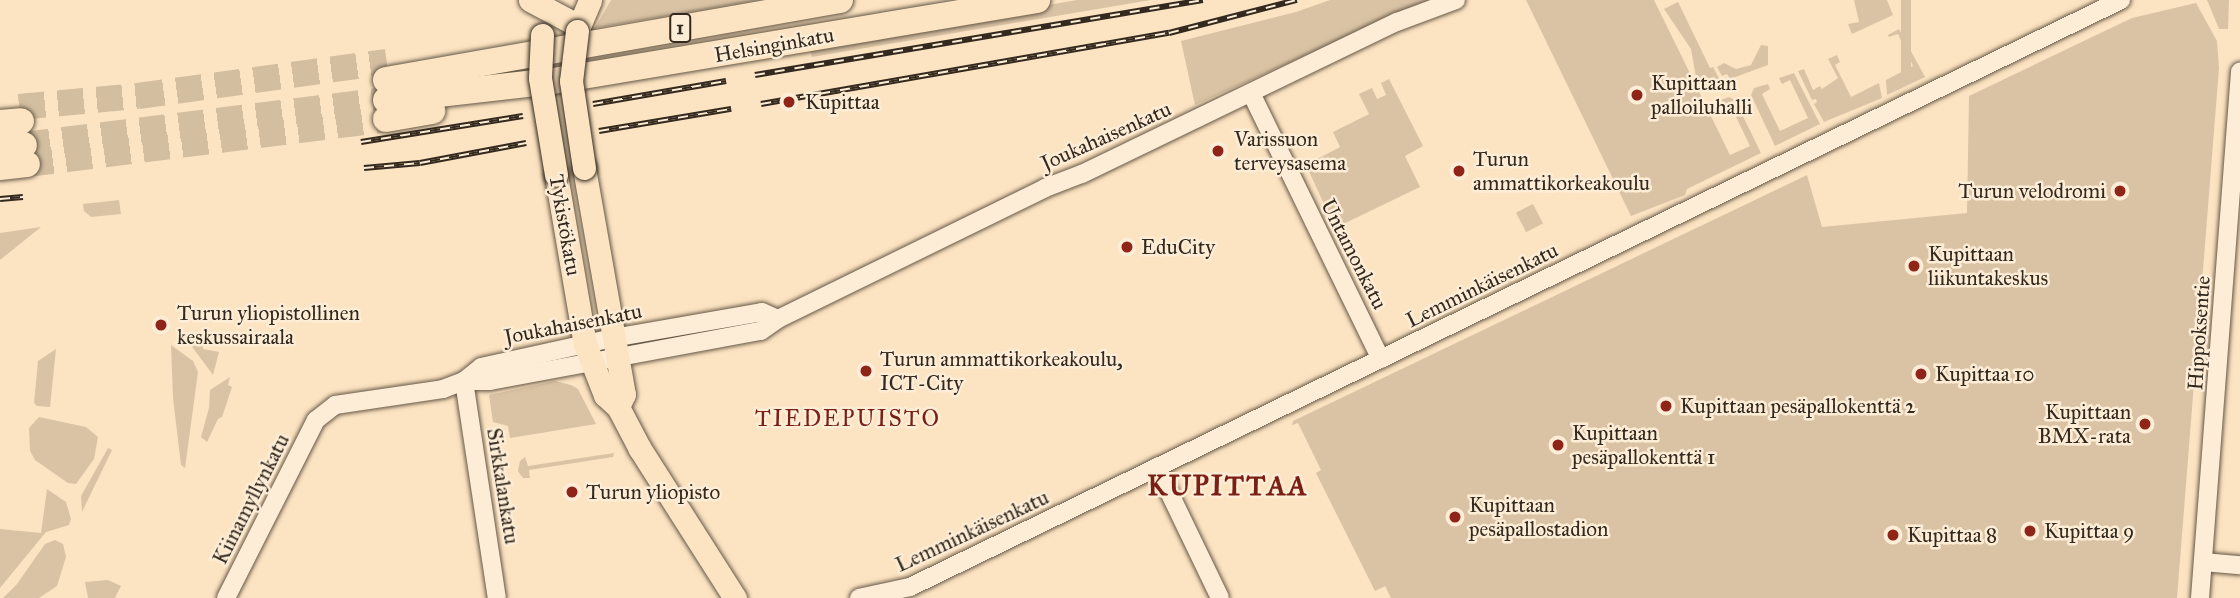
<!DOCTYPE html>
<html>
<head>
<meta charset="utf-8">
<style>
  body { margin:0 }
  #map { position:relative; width:2240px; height:598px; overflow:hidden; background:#fce3c1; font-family:"IM FELL Great Primer",serif }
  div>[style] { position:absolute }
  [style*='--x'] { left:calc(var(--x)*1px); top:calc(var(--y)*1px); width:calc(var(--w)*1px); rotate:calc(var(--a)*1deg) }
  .green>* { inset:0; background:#dac3a5; transform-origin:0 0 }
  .highway-tunnel>* { height:26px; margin-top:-13px; transform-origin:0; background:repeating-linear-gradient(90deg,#d4bea0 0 26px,transparent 0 39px) }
  .roads { filter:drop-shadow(0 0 2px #655847) drop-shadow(0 0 2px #655847) }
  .minor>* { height:18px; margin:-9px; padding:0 9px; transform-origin:9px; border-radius:9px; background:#fdedd7 }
  .major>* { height:23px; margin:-11.5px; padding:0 11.5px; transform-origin:11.5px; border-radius:11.5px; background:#fce3c1 }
  .highway>* { height:26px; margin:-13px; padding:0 13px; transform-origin:13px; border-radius:13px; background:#fce3c1 }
  .rail>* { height:6px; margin-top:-3px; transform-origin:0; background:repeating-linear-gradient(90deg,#fdedd7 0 10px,#33291e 0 20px); box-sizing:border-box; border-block:2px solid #33291e }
  .bridges { filter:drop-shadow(0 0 2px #33291e) drop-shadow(0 0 2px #33291e) }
  .major-bridge>* { height:23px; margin:-11.5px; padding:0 11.5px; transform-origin:11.5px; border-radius:11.5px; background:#fce3c1 }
  .dots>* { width:19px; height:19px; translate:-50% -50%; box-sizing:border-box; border:4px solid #fdedd7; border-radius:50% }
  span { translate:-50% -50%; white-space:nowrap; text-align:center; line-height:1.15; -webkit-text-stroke:5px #fdedd7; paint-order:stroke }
  .shield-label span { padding:2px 5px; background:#fdedd7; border:2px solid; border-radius:5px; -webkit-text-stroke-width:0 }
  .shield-label { font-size:19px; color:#33291e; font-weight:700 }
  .street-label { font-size:21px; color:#33291e }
  .poi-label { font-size:21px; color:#33291e }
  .left { translate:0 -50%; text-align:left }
  .right { translate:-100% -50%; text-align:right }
  .neighbourhood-label { font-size:23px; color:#7a1f14; letter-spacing:2px }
  .district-label { font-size:28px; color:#7a1f14; font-weight:700; letter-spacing:2px }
</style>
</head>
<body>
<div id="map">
  <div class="green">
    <i style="clip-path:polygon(611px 0,760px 0,595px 28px)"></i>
    <i style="clip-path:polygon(1077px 0,1151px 0,812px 57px,810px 47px)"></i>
    <i style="clip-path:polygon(1330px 0,1429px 0,1195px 105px,1181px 41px,1296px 12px)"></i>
    <i style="clip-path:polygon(1526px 0,1654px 0,1730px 155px,1750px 146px,1729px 102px,1720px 106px,1718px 101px,1729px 97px,1735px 100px,1761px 153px,1687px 189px,1685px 195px,1631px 216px)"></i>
    <i style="clip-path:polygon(1854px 0,1887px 0,1893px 15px,1852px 34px,1848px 24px,1859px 22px)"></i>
    <i style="left:1901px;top:0;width:10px;height:79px"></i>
    <i style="clip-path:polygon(2207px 0,2229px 0,2228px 29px,2219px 29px)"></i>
    <i style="clip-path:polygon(1678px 2px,1710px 68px,1713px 67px,1721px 82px,1704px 87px,1697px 83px,1691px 49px,1664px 9px)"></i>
    <i style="clip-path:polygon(2196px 3px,2217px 41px,2219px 68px,2177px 598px,1391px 598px,1385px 586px,1375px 591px,1316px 473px,1321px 470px,1298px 423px,1292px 425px,1293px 421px,1807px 175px,1822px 227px,1967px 213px,1969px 96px,2132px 18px)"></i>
    <i style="clip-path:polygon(1899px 29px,1925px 77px,1887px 95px,1886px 80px,1913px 66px,1898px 34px,1889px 37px,1888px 35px)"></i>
    <i style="clip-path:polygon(1761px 45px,1768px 46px,1768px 65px,1730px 79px,1727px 74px,1722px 76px,1717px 67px,1724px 63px,1736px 69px,1751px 65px)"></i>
    <i style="clip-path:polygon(1837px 55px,1840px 62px,1835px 65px,1851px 97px,1879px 83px,1882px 98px,1824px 122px,1814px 104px,1817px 102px,1816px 99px,1812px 100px,1798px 71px,1804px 69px,1813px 90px,1820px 86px,1822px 89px,1838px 78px,1828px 59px)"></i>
    <i style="clip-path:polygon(1794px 73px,1820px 124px,1775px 146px,1751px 95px,1754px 88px,1768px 84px,1770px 89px,1762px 94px,1780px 131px,1808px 118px,1790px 80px,1782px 84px,1779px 78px)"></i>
    <i style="clip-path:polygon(1389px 79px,1423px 146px,1405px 156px,1420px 187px,1335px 228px,1306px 165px,1340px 147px,1333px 132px,1369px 114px,1359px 94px,1372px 88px,1377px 99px,1386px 95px,1381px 83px)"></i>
    <i style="clip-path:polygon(119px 200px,121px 214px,91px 217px,84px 211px,83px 204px)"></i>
    <i style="left:1533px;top:204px;width:22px;height:19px;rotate:63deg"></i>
    <i style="clip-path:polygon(41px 227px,0 260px,0 233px)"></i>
    <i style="clip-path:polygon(202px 342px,203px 349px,219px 352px,213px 375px,190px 344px)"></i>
    <i style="clip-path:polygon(171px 345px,193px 361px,198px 372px,185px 468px,181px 465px,173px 398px)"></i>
    <i style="clip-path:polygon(56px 349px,50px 407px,37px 406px,34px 403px,38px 361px)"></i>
    <i style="clip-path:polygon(230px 377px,228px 385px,232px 387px,222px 417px,218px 419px,207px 442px,201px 437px,209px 408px,210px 390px)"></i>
    <i style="clip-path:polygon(555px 381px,571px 385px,578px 389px,596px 424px,510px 438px,508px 426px,493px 422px,489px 395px)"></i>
    <i style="clip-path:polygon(39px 417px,86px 427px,98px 437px,94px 459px,76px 484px,68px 483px,35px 460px,30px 451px,29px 428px)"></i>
    <i style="clip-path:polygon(108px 448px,112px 450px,82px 512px,81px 496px)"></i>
    <i style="clip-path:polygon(614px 453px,613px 457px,529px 470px,530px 478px,523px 478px,518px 471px,520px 461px,525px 457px,528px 466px)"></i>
    <i style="clip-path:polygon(47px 489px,66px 502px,71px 519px,69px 525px,46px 532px,0 588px,0 529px,41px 533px)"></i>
    <i style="clip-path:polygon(55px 540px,63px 544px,66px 557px,57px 586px,39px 598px,3px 598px,17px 584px,45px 544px)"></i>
    <i style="clip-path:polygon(108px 580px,121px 586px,115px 598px,88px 598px,85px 582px)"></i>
  </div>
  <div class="highway-tunnel">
    <i style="--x:19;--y:107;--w:120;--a:-5.3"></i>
    <i style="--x:138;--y:96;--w:251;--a:-7.8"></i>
    <i style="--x:24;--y:145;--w:365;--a:-7.1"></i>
    <i style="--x:27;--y:164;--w:362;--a:-7.1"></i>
  </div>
  <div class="roads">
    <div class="minor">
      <i style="--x:1251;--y:93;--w:296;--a:64"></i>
      <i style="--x:464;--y:381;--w:26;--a:0"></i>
      <i style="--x:490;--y:381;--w:276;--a:-10.5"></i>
      <i style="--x:761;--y:331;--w:21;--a:-35"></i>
      <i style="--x:778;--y:319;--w:297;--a:-26.1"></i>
      <i style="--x:1045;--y:188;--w:40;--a:-21"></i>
      <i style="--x:1082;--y:174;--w:350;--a:-25.8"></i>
      <i style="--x:1397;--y:22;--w:63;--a:-20.4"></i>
      <i style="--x:464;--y:381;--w:219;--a:81.4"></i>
      <i style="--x:1157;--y:467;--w:145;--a:64.3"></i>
      <i style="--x:2203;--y:562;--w:37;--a:5"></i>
      <i style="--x:226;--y:598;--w:199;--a:-63.2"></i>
      <i style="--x:316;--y:420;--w:24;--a:-38"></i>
      <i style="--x:335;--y:405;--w:109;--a:-8.4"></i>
      <i style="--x:443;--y:389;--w:22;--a:-21"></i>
      <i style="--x:464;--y:381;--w:22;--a:-39"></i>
      <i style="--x:481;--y:367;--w:135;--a:-12.4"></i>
      <i style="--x:613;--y:338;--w:151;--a:-9.9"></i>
      <i style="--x:762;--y:312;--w:17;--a:24"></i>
      <i style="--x:859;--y:598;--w:52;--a:-12.2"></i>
      <i style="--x:910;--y:587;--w:1346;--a:-25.86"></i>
      <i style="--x:2200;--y:598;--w:528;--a:-85.65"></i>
    </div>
    <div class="major">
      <i style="--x:530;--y:0;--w:55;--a:28"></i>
      <i style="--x:577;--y:31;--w:34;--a:-67"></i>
      <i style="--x:584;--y:168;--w:230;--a:80"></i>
      <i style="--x:624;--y:394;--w:14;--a:115"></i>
      <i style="--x:556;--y:175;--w:171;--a:80.3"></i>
      <i style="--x:585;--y:344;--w:55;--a:68.6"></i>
      <i style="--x:605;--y:395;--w:18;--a:43"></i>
      <i style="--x:618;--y:407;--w:47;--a:62.4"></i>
      <i style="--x:640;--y:449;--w:177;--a:57.5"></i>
    </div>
    <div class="highway">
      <i style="--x:386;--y:80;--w:461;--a:-10"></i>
      <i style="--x:386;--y:100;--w:168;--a:-6.5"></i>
      <i style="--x:553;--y:81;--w:491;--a:-9.5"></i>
      <i style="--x:386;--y:119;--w:47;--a:-9.9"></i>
      <i style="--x:0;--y:123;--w:21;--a:-5"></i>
      <i style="--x:0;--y:148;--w:24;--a:-7"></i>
      <i style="--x:0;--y:167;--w:27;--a:-6"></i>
    </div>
  </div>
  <div class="rail">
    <i style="--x:755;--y:75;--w:454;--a:-9.5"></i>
    <i style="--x:593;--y:104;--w:135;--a:-9.8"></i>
    <i style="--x:761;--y:104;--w:414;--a:-9.9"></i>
    <i style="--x:1169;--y:33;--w:132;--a:-14.5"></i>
    <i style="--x:599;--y:131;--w:134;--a:-9.5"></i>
    <i style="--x:361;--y:142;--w:164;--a:-9.1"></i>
    <i style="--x:364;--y:168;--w:56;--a:-5.1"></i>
    <i style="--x:420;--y:163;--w:108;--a:-10.7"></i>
    <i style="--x:0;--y:199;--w:23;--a:-5"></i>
  </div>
  <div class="bridges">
    <div class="major-bridge">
      <i style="--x:577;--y:31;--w:50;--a:96.8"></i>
      <i style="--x:571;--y:81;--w:88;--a:81.5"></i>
      <i style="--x:542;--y:35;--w:43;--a:92.7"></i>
      <i style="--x:540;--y:78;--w:98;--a:80.6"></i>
    </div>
  </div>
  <div class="dots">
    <i style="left:1637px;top:95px;background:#8f2418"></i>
    <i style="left:789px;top:102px;background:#8f2418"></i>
    <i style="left:1218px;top:151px;background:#8f2418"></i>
    <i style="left:1459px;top:171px;background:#8f2418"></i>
    <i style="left:2120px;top:191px;background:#8f2418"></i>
    <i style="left:1127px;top:247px;background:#8f2418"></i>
    <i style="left:1914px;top:266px;background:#8f2418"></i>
    <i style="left:161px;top:325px;background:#8f2418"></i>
    <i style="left:866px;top:371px;background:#8f2418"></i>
    <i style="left:1921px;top:374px;background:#8f2418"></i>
    <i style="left:1666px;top:406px;background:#8f2418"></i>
    <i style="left:2145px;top:424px;background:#8f2418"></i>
    <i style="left:1558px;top:445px;background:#8f2418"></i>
    <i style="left:572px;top:492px;background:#8f2418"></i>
    <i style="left:1455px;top:517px;background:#8f2418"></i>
    <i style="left:2030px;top:531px;background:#8f2418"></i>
    <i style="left:1893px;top:535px;background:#8f2418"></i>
  </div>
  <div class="shield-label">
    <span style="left:680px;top:28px">1</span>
  </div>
  <div class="street-label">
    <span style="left:774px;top:45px;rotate:-10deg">Helsinginkatu</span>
    <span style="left:1106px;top:136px;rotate:-24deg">Joukahaisenkatu</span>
    <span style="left:565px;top:225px;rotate:80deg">Tykistökatu</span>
    <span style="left:1354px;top:254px;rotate:63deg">Untamonkatu</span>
    <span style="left:1482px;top:285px;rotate:-26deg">Lemminkäisenkatu</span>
    <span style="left:573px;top:324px;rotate:-11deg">Joukahaisenkatu</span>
    <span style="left:2199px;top:333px;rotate:-86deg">Hippoksentie</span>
    <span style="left:503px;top:486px;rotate:81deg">Sirkkalankatu</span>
    <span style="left:251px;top:499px;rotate:-63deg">Kiinamyllynkatu</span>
    <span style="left:972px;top:531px;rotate:-25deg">Lemminkäisenkatu</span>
  </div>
  <div class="poi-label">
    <span class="left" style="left:1651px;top:95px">Kupittaan<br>palloiluhalli</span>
    <span class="left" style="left:805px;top:102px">Kupittaa</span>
    <span class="left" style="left:1234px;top:151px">Varissuon<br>terveysasema</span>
    <span class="left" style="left:1473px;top:171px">Turun<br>ammattikorkeakoulu</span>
    <span class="right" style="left:2106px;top:191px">Turun velodromi</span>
    <span class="left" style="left:1141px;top:247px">EduCity</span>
    <span class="left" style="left:1928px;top:266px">Kupittaan<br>liikuntakeskus</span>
    <span class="left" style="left:177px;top:325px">Turun yliopistollinen<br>keskussairaala</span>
    <span class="left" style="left:880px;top:371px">Turun ammattikorkeakoulu,<br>ICT-City</span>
    <span class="left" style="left:1935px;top:374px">Kupittaa 10</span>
    <span class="left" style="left:1680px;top:406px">Kupittaan pesäpallokenttä 2</span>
    <span class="right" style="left:2131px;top:424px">Kupittaan<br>BMX-rata</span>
    <span class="left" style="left:1572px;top:445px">Kupittaan<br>pesäpallokenttä 1</span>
    <span class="left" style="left:586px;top:492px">Turun yliopisto</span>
    <span class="left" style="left:1469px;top:517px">Kupittaan<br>pesäpallostadion</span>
    <span class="left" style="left:2044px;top:531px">Kupittaa 9</span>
    <span class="left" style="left:1907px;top:535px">Kupittaa 8</span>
  </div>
  <div class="neighbourhood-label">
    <span style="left:848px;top:418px">TIEDEPUISTO</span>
  </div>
  <div class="district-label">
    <span style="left:1228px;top:486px">KUPITTAA</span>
  </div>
</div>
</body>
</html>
